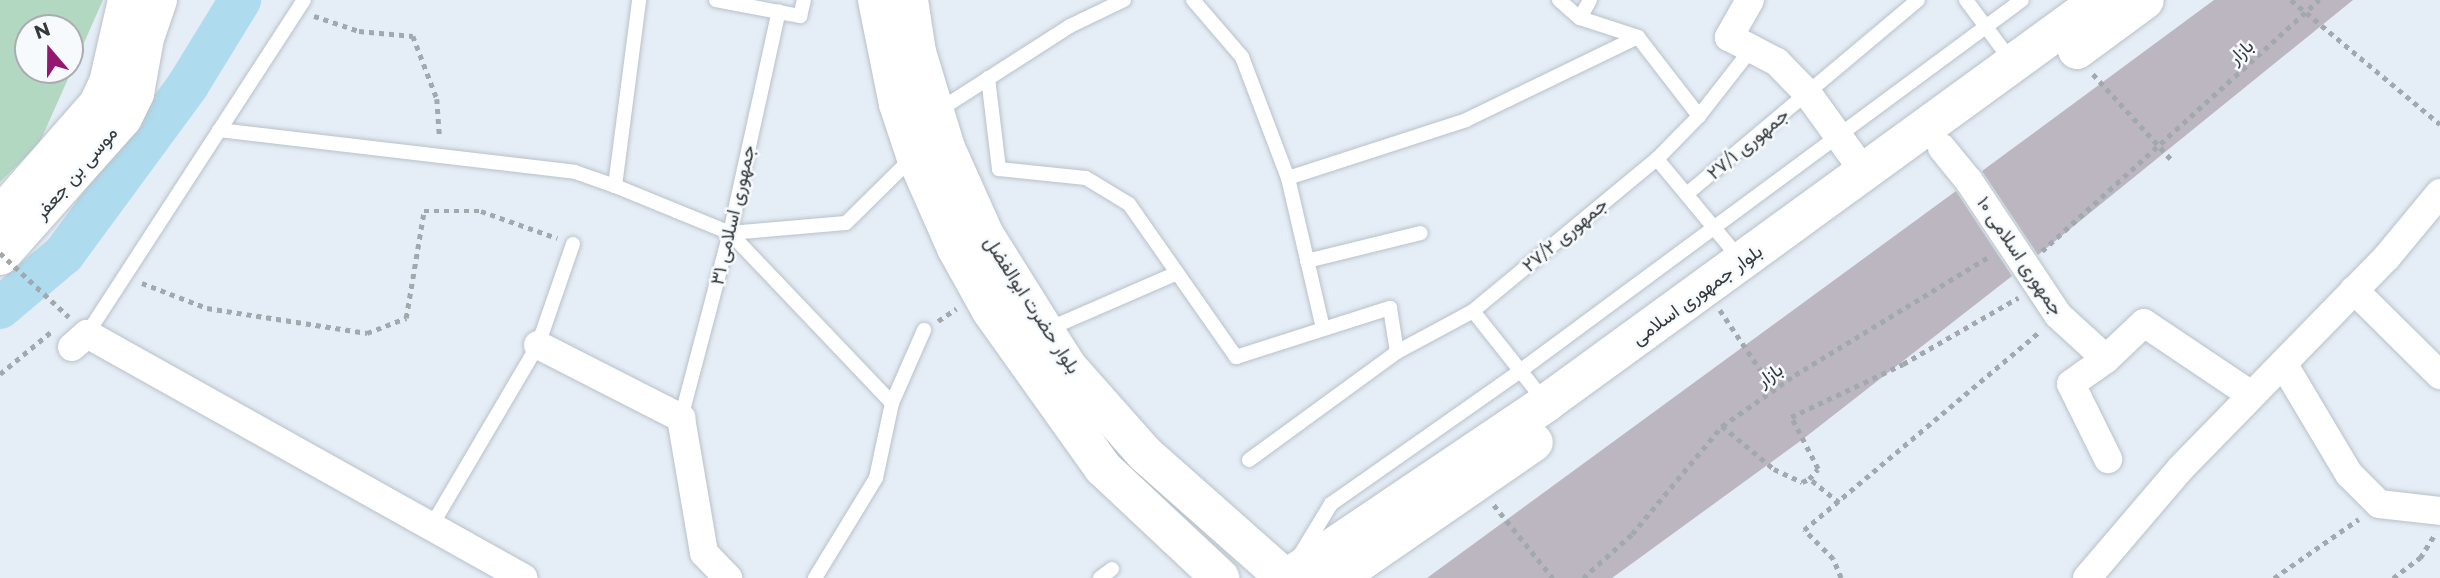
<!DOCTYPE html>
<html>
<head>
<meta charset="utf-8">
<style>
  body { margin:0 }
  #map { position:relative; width:2440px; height:578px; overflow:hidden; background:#e5edf6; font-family:Montserrat,Vazirmatn,sans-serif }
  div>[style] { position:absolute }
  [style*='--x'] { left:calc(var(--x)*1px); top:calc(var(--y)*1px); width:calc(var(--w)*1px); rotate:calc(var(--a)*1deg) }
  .green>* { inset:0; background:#b3d8c2 }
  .river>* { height:42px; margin:-21px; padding:0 21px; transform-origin:21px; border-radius:21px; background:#aedbed }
  .building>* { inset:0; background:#bbb6c0 }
  .path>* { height:4.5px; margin-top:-2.25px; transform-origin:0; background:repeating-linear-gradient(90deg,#a1a8ae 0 5px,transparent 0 10px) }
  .roads { filter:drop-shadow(0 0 2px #b9c1c9) drop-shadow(0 0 2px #b9c1c9) }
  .lane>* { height:14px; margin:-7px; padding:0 7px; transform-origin:7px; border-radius:7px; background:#fff }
  .street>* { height:28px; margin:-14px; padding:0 14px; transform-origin:14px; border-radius:14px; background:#fff }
  .secondary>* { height:38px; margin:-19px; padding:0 19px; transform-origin:19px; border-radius:19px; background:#fff }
  .path-bridge>* { height:4.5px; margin-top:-2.25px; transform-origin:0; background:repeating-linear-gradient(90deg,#a1a8ae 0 5px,transparent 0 10px) }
  span { translate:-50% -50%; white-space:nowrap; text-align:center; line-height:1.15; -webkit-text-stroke:5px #f6fafd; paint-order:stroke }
  .street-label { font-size:19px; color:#35393c }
  .north { position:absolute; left:14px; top:14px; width:70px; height:70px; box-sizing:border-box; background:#f6fafd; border:2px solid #a9adb0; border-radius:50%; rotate:340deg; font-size:19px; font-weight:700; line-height:28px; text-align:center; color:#35393c }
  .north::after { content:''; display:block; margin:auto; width:24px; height:32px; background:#941771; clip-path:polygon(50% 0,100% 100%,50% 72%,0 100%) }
</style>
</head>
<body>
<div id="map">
  <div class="green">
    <i style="clip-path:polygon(evenodd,0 0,103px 0,39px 144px,0 182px,0 0,28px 28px,70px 28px,70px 70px,28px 70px,28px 28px)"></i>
  </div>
  <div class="river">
    <i style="--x:0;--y:308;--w:84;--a:-40.2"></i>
    <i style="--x:64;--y:254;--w:210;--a:-53.7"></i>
    <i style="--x:188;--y:85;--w:100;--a:-58.5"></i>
  </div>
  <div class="building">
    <i style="clip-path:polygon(2214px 0,2353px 0,2038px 255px,1982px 171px)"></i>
    <i style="clip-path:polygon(1956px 191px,2012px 276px,1803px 439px,1612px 578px,1427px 578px)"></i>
  </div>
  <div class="path">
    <i style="--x:2291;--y:0;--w:194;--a:39.8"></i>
    <i style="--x:314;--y:16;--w:47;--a:18.4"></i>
    <i style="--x:359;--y:31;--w:54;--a:5.3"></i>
    <i style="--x:413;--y:36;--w:67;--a:69.1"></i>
    <i style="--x:437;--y:99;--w:39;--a:86"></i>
    <i style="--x:2093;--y:74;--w:115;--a:47.5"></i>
    <i style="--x:2042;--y:251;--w:374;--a:-42.2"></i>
    <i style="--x:142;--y:283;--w:70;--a:21"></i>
    <i style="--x:207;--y:308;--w:162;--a:8.9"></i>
    <i style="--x:367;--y:333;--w:42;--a:-21"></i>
    <i style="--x:406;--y:318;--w:109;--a:-80.5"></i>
    <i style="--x:424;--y:211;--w:57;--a:0"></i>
    <i style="--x:481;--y:211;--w:81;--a:19.6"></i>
    <i style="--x:1720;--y:310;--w:97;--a:56"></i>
    <i style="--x:938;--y:321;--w:22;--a:-34"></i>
    <i style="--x:0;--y:374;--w:67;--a:-39.6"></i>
    <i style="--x:1722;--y:426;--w:67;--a:39.6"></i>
    <i style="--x:1774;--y:469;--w:31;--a:25"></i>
    <i style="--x:1802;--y:482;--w:8;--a:-23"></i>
    <i style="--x:1839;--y:503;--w:38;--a:-141"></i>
    <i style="--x:1809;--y:479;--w:13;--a:-48"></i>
    <i style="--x:1818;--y:469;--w:59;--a:-117.4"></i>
    <i style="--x:1791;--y:417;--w:124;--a:-25.3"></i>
    <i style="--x:1903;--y:364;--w:133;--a:-29.9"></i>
    <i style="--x:1494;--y:505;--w:94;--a:51.1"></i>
    <i style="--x:1583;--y:578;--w:66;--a:-41.9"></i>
    <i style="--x:1632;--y:534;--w:141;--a:-50.2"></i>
    <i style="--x:1722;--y:426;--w:89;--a:-34.9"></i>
    <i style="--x:1795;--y:375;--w:228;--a:-31.4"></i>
    <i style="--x:1841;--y:578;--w:21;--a:-113"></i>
    <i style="--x:1833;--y:559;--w:41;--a:-135"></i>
    <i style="--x:1804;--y:530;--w:309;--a:-40.1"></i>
    <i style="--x:2274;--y:578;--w:103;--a:-34.8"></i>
    <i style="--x:2393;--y:578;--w:34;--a:-37"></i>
    <i style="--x:2420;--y:558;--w:28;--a:-58"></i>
  </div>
  <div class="roads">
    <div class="lane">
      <i style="--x:716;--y:0;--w:86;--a:10.8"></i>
      <i style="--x:800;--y:16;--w:16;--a:-76"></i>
      <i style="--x:1193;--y:0;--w:75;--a:49.3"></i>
      <i style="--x:1242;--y:57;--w:129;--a:69.2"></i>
      <i style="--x:1288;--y:178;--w:155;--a:76.9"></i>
      <i style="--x:1559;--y:0;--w:28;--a:41"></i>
      <i style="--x:1580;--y:18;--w:61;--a:18.1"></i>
      <i style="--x:1966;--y:0;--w:77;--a:53.4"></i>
      <i style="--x:1580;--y:18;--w:21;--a:-61"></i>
      <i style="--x:988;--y:78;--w:92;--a:83.1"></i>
      <i style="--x:999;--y:169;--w:87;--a:5.9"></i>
      <i style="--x:1086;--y:178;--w:50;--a:31.2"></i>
      <i style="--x:1129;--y:204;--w:187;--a:55"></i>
      <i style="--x:1236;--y:357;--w:162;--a:-17.7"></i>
      <i style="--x:1390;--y:308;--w:45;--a:81"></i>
      <i style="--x:936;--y:112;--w:159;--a:-32.7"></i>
      <i style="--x:1070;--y:26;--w:60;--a:-25.7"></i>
      <i style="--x:219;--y:130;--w:358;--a:6.7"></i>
      <i style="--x:575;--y:172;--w:42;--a:19.3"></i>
      <i style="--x:615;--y:186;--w:124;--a:22.2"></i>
      <i style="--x:730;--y:233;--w:235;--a:46.4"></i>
      <i style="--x:1657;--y:159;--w:131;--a:50.3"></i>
      <i style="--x:1288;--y:178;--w:187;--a:-18"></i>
      <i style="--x:1466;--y:120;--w:191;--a:-25.8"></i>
      <i style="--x:1638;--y:37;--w:100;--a:52.3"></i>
      <i style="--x:615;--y:186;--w:188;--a:-82.6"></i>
      <i style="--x:1688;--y:193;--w:300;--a:-40"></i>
      <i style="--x:730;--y:233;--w:116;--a:-4.9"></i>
      <i style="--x:846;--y:223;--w:95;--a:-44.6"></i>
      <i style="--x:1307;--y:261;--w:117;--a:-13.8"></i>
      <i style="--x:1473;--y:311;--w:117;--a:51.6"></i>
      <i style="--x:1046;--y:330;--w:143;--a:-23.5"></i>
      <i style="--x:87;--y:334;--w:398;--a:-57"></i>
      <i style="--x:681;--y:418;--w:191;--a:-75.2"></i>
      <i style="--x:730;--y:233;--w:227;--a:-77.6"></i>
      <i style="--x:1249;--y:460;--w:183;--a:-36.1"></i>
      <i style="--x:1397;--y:352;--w:86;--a:-28.3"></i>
      <i style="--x:1473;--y:311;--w:239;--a:-39.6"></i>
      <i style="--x:1657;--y:159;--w:60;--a:-45.7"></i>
      <i style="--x:1699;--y:116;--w:88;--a:-52"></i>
      <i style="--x:432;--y:525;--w:209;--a:-59.5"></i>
      <i style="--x:538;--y:345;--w:107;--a:-70.9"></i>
      <i style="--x:1300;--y:555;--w:60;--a:-58.7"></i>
      <i style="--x:1331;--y:504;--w:231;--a:-35.1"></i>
      <i style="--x:1520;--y:371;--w:624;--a:-36.47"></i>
      <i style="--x:815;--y:578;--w:117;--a:-58.6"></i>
      <i style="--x:876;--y:478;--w:77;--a:-78"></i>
      <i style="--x:892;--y:403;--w:80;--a:-66.3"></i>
      <i style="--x:1100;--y:578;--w:15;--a:-37"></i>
    </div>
    <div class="street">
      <i style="--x:1750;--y:0;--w:43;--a:119.6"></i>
      <i style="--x:1729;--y:37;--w:54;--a:27.5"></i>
      <i style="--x:1777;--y:62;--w:45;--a:45.9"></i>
      <i style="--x:1808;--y:94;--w:97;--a:54.2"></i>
      <i style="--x:1942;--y:148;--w:43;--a:50.7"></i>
      <i style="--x:1969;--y:181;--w:161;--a:56.4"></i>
      <i style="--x:2058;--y:315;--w:65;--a:42.5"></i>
      <i style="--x:2106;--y:359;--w:52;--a:-43.5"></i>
      <i style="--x:2144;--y:323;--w:129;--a:33.9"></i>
      <i style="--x:2354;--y:290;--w:121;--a:44.7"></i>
      <i style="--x:538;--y:345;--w:161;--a:27"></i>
      <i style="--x:681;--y:418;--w:137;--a:80.3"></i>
      <i style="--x:704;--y:553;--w:35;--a:46"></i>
      <i style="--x:72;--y:347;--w:20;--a:-41"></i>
      <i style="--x:87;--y:334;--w:500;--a:29.2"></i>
      <i style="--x:2106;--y:359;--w:43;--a:144.5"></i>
      <i style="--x:2071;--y:384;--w:84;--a:63.7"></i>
      <i style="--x:2284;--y:365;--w:127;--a:59.2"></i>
      <i style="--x:2349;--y:474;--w:42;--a:45"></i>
      <i style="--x:2379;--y:504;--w:61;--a:6.5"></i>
      <i style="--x:2087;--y:578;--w:143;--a:-49.5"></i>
      <i style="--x:2180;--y:469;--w:296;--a:-45.7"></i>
      <i style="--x:2387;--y:257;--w:83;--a:-50.4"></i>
    </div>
    <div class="secondary">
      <i style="--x:877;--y:0;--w:106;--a:78.6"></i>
      <i style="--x:898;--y:104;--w:54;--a:71.6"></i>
      <i style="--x:915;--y:155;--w:102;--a:66.2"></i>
      <i style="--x:956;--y:248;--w:72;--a:60.9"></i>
      <i style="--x:991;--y:311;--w:193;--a:54.5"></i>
      <i style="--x:1103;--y:468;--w:161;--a:43.2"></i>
      <i style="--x:909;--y:0;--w:53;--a:81.3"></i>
      <i style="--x:917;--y:52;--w:100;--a:73.2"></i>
      <i style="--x:946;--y:148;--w:95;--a:65.9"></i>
      <i style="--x:985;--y:235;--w:113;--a:58"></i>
      <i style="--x:1045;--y:331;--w:43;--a:57.4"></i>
      <i style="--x:1068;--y:367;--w:116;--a:48.5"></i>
      <i style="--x:1145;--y:454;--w:187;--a:41.5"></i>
      <i style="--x:2077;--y:50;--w:84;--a:-36.3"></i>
      <i style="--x:0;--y:216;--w:149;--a:-48.8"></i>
      <i style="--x:98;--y:104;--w:23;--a:-65"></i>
      <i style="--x:108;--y:83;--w:85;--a:-77.1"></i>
      <i style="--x:0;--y:256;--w:185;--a:-48.3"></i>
      <i style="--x:123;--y:118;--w:28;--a:-64"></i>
      <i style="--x:135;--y:93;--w:56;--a:-79.7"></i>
      <i style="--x:145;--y:38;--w:40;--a:-71.1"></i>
      <i style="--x:1287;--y:578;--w:313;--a:-34"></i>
      <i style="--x:1546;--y:403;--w:685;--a:-36.03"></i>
      <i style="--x:1337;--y:578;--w:239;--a:-34.6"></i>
    </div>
  </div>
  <div class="path-bridge">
    <i style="--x:0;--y:253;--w:94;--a:42.8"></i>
  </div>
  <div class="street-label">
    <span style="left:2241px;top:52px;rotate:-43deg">بازار</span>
    <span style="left:1748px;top:144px;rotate:-40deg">جمهوری ۲۷/۱</span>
    <span style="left:76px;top:173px;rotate:-49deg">موسی بن جعفر</span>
    <span style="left:733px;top:215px;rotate:-77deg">جمهوری اسلامی ۳۱</span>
    <span style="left:1565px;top:235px;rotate:-40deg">جمهوری ۲۷/۲</span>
    <span style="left:2020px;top:256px;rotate:56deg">جمهوری اسلامی ۱۰</span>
    <span style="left:1697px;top:295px;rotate:-36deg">بلوار جمهوری اسلامی</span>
    <span style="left:1032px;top:305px;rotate:57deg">بلوار حضرت ابوالفضل</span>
    <span style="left:1770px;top:375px;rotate:-35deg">بازار</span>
  </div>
  <div class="north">N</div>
</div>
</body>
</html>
